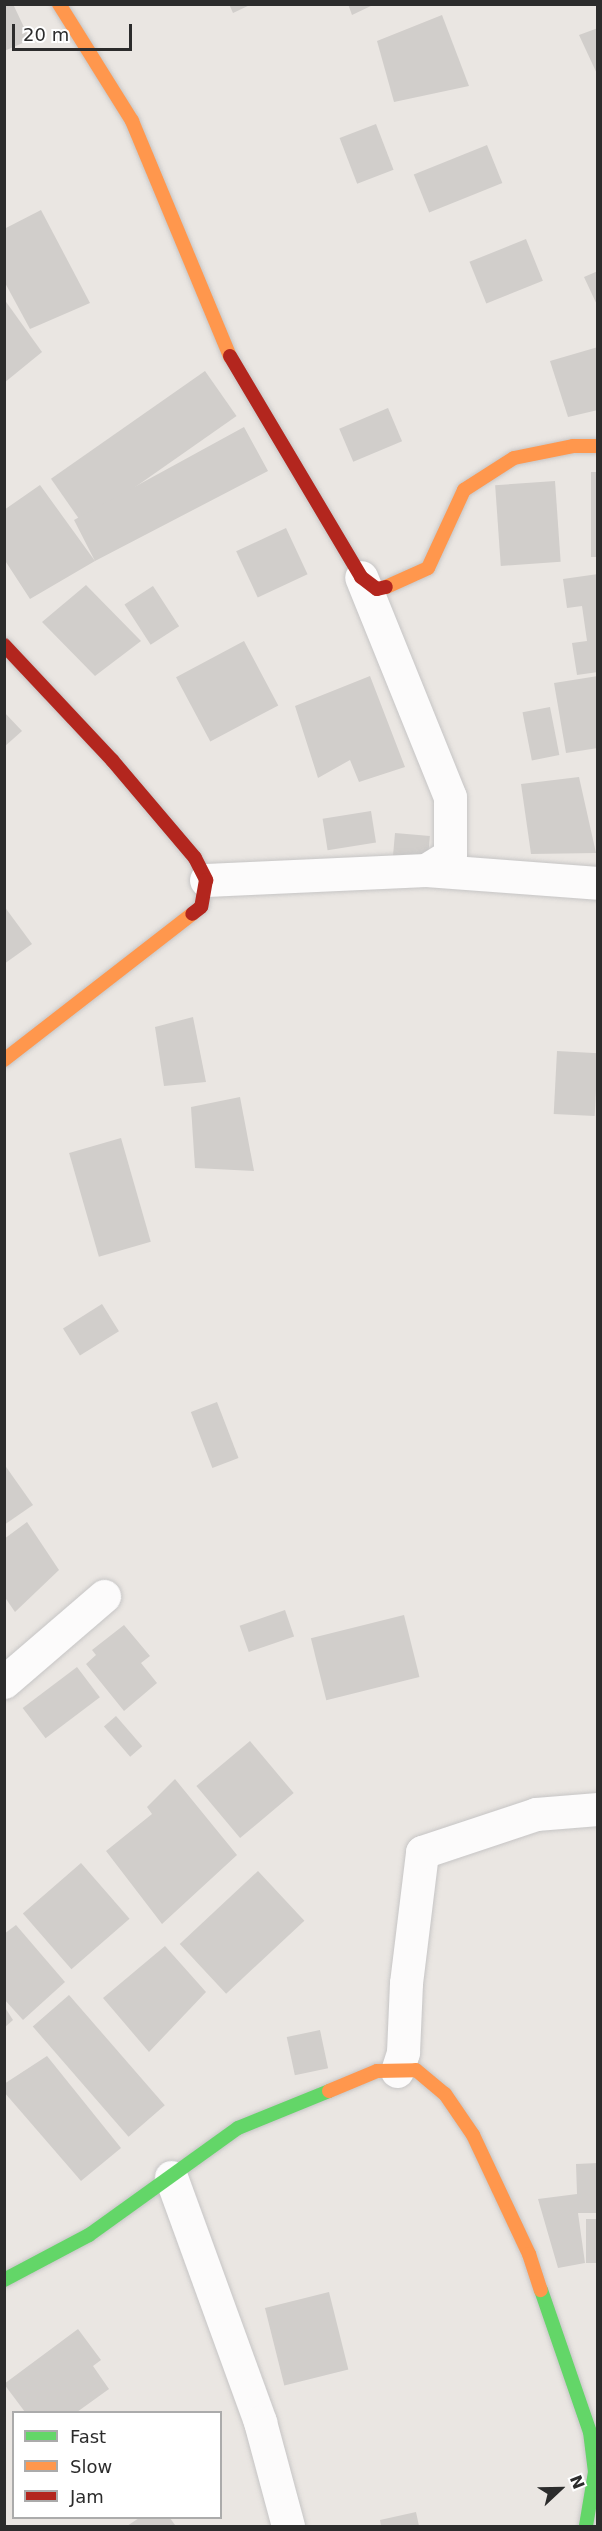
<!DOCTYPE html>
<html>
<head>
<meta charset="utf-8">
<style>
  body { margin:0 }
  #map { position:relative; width:602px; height:2531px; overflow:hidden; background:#eae6e2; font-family:"DejaVu Sans",sans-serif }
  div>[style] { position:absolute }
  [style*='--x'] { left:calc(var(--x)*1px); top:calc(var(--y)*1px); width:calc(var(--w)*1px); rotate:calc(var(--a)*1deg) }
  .building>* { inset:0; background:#d1cecb; transform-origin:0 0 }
  .roads { filter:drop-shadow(0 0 2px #c6c5c5) drop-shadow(0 0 2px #c6c5c5) }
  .street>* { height:33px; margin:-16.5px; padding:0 16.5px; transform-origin:16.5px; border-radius:16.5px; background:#fcfbfb }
  .fast>* { height:14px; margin:-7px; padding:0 7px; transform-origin:7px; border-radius:7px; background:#63d668 }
  .slow>* { height:14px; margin:-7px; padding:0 7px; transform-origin:7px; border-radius:7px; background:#ff974d }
  .jam>* { height:14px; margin:-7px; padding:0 7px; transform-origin:7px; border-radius:7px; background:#b3261e }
  span { translate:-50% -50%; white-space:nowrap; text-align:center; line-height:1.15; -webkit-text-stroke:4.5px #fff; paint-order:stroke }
  .frame { position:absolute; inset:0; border:6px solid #2c2c2c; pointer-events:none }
  .legend { position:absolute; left:12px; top:2411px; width:210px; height:108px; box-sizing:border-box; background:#fff; border:2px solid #ababab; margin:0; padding:8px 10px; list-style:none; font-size:18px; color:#2c2c2c }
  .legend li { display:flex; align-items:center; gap:12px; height:30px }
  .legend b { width:30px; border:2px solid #ababab }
  .north { position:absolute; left:530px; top:2459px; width:60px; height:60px; -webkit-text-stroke:4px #fff; paint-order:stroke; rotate:68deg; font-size:16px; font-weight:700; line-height:24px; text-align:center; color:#2c2c2c }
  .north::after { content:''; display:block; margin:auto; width:21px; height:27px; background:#2c2c2c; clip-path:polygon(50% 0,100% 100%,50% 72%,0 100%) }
  .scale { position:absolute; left:12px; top:24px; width:120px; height:27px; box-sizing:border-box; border:3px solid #2c2c2c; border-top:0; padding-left:8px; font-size:18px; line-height:21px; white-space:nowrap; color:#2c2c2c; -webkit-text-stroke:4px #fff; paint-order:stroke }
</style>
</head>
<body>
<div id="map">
  <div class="building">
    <i style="clip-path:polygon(4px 4px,13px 4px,30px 40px,4px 51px)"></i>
    <i style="clip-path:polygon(229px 4px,252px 4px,233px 13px)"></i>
    <i style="clip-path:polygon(348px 4px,375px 4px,352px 15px)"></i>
    <i style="clip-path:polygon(442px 15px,469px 86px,394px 102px,377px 41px)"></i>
    <i style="clip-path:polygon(598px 28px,598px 76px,579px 35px)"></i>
    <i style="left:376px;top:124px;width:49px;height:39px;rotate:69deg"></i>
    <i style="left:487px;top:145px;width:41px;height:79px;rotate:68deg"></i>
    <i style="clip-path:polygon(41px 210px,90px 303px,30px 329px,4px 281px,4px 229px)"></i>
    <i style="left:526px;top:239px;width:45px;height:61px;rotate:68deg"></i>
    <i style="clip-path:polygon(598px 271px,598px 307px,584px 277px)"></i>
    <i style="clip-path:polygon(4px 299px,42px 352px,4px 383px)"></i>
    <i style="clip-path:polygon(598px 347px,598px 410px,568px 417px,550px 361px)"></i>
    <i style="left:205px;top:371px;width:55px;height:188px;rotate:55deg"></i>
    <i style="left:388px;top:408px;width:36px;height:53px;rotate:67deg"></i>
    <i style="clip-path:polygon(244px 427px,268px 471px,95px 561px,30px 599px,4px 559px,4px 510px,40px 485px,95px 561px,74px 520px)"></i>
    <i style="left:591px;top:472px;width:7px;height:85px"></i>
    <i style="left:555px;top:481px;width:81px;height:60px;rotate:86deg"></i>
    <i style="left:286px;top:528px;width:51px;height:55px;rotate:65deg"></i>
    <i style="clip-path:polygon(598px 574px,598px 672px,577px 675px,572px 643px,587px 641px,582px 606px,567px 608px,563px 579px)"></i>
    <i style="clip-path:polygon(86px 585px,141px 641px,95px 676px,42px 622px)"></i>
    <i style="left:153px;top:586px;width:48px;height:34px;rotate:57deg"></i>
    <i style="left:244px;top:641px;width:73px;height:77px;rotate:62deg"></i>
    <i style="clip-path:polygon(370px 676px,405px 767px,359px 782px,350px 760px,318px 778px,295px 706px)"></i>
    <i style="clip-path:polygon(598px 676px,598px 748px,566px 753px,554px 683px)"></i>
    <i style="left:550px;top:707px;width:49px;height:28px;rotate:79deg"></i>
    <i style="clip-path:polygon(4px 712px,22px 731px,4px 747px)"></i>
    <i style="clip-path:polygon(579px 777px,596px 853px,531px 854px,521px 784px)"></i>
    <i style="left:371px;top:811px;width:32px;height:49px;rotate:81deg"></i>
    <i style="left:395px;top:833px;width:35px;height:23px;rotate:5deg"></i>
    <i style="clip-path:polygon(4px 906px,32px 944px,4px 964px)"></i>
    <i style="clip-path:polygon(193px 1017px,206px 1082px,164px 1086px,155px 1027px)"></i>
    <i style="left:557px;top:1051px;width:41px;height:63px;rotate:3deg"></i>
    <i style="clip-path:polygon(240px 1097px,254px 1171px,195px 1168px,191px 1107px)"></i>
    <i style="left:121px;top:1138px;width:108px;height:54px;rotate:74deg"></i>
    <i style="left:102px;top:1304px;width:32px;height:46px;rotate:58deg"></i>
    <i style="left:217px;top:1402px;width:60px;height:28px;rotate:69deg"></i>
    <i style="clip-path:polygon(4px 1464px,33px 1505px,4px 1525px)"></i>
    <i style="clip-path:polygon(27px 1522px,59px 1570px,15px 1612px,4px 1596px,4px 1539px)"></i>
    <i style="left:285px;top:1610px;width:28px;height:48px;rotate:71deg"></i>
    <i style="left:404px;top:1615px;width:64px;height:96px;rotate:76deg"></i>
    <i style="clip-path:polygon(124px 1625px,150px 1656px,141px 1663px,157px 1683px,124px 1711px,86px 1664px,96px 1655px,92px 1650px)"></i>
    <i style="left:77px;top:1667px;width:38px;height:68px;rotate:53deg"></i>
    <i style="left:116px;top:1716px;width:40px;height:16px;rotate:49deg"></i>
    <i style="left:250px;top:1741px;width:68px;height:70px;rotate:50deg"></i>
    <i style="clip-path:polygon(175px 1779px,237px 1855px,162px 1924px,106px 1851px,152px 1814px,147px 1807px)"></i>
    <i style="left:81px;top:1863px;width:74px;height:77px;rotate:49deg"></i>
    <i style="left:258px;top:1871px;width:68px;height:107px;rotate:47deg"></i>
    <i style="clip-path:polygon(16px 1925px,65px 1982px,23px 2020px,4px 1999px,4px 1934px)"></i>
    <i style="clip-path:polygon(165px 1946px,206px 1992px,149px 2052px,103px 1998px)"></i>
    <i style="left:69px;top:1995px;width:146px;height:48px;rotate:49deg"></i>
    <i style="clip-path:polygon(4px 2006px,13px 2020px,4px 2028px)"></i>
    <i style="left:320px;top:2030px;width:39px;height:34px;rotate:78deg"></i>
    <i style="clip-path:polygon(47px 2056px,121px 2148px,81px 2181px,4px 2092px,4px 2084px)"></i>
    <i style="clip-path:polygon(598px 2163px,598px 2213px,578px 2213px,585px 2263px,558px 2268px,538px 2199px,577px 2194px,576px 2164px)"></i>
    <i style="left:586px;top:2219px;width:12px;height:44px"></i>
    <i style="left:329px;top:2292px;width:80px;height:66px;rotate:76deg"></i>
    <i style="clip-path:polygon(78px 2329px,101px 2360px,93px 2366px,109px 2389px,77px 2412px,25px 2412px,4px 2384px)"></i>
    <i style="clip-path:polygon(416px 2512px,419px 2526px,381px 2526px,380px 2520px)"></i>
    <i style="clip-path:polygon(139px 2518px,170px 2518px,175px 2525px,127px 2526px)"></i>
  </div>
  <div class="roads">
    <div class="street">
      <i style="--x:426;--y:870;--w:172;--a:4.3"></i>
      <i style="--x:206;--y:880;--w:220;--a:-2.6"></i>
      <i style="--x:426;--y:870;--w:28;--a:-32"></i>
      <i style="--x:450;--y:855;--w:58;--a:-90"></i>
      <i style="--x:450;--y:797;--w:237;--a:-112"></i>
      <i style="--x:4;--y:1682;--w:132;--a:-40.7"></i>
      <i style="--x:397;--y:2071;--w:20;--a:-72"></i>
      <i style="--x:403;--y:2052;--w:69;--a:-87.5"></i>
      <i style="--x:406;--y:1983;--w:132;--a:-83"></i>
      <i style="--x:422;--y:1852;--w:120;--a:-18.4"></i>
      <i style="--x:536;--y:1814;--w:62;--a:-4.6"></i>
      <i style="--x:171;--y:2177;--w:261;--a:70"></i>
      <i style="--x:260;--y:2422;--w:108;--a:74.9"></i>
    </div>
    <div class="fast">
      <i style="--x:4;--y:2280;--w:96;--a:-27.9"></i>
      <i style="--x:89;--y:2235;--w:183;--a:-35.7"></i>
      <i style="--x:238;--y:2128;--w:98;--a:-22.1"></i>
      <i style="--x:541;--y:2290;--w:150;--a:71"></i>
      <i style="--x:590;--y:2432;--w:40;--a:82.9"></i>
      <i style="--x:595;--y:2472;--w:55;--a:99.5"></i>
    </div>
    <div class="slow">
      <i style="--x:59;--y:4;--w:138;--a:58"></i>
      <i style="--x:132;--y:121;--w:255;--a:67.4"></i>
      <i style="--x:386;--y:587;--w:46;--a:-24.3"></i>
      <i style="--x:428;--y:568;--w:86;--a:-65.2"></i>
      <i style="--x:464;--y:490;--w:59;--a:-32.6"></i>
      <i style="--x:514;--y:458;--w:60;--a:-11.5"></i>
      <i style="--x:573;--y:446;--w:25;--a:0"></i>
      <i style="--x:4;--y:1060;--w:238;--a:-37.8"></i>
      <i style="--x:329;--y:2091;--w:52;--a:-22.6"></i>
      <i style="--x:377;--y:2071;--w:39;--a:-1"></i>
      <i style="--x:416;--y:2070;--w:38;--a:40"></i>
      <i style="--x:445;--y:2094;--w:50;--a:55.7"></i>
      <i style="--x:473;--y:2135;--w:132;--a:64.8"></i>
      <i style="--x:529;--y:2254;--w:38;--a:72"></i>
    </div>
    <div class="jam">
      <i style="--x:230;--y:356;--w:257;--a:59.3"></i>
      <i style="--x:361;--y:577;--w:20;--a:37"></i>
      <i style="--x:377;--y:589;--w:9;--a:-13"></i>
      <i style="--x:4;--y:645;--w:158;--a:46.8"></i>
      <i style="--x:112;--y:760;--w:128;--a:49.7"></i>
      <i style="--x:195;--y:858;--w:25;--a:63"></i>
      <i style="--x:206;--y:880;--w:27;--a:100"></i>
      <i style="--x:201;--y:907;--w:11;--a:142"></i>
    </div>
  </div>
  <div class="frame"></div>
  <ul class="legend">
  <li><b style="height:8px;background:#63d668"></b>Fast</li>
  <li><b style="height:8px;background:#ff974d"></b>Slow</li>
  <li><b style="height:8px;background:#b3261e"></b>Jam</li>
  </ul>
  <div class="north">N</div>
  <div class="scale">20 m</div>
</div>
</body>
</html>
